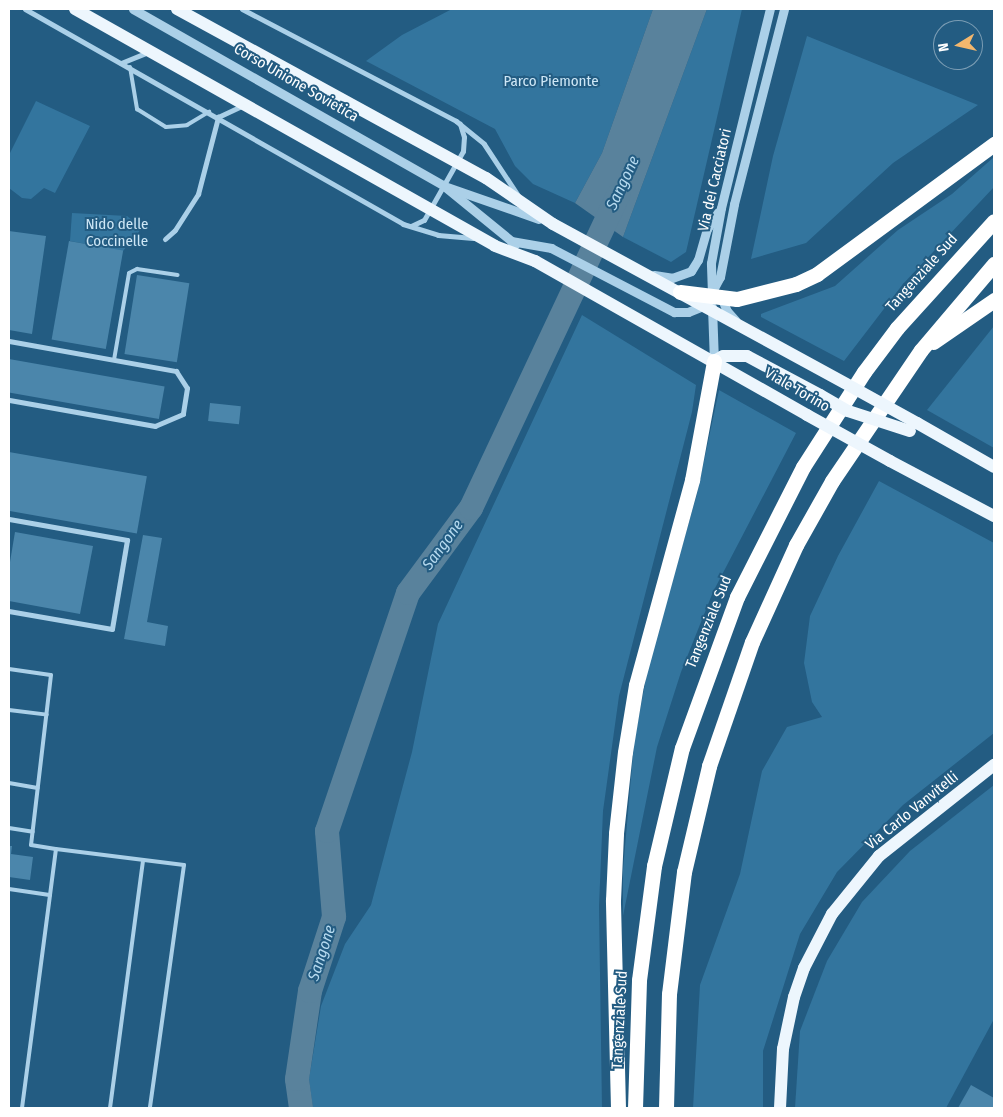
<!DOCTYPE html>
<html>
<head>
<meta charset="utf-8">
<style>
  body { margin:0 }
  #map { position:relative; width:1003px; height:1117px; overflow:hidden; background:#235c82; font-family:"Fira Sans Condensed",sans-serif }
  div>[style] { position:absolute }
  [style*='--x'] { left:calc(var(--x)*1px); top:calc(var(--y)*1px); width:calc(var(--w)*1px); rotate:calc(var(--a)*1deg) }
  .green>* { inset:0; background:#33759e }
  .water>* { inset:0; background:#59829c }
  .river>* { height:24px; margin:-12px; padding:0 12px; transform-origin:12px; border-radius:12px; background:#59829c }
  .building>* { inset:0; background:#4b86ab; transform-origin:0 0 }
  .service>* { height:4px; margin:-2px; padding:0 2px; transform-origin:2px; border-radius:2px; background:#abd0e8 }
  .minor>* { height:5px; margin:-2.5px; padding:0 2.5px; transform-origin:2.5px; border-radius:2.5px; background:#abd0e8 }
  .tertiary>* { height:9px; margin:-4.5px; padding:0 4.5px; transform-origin:4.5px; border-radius:4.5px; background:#abd0e8 }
  .primary>* { height:12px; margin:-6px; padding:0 6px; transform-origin:6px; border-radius:6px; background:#edf6fd }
  .motorway>* { height:15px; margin:-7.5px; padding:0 7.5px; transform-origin:7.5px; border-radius:7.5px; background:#fff }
  .primary-bridge>* { height:12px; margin:-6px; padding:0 6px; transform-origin:6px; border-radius:6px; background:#edf6fd }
  span { translate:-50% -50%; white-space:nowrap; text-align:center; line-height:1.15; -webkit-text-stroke:4px #235c82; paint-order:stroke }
  .park-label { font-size:15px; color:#cee7f6 }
  .street-label { font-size:15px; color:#fff }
  .water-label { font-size:16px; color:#b6daef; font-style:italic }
  .frame { position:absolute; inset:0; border:10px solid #fff; pointer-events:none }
  .north { position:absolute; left:933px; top:20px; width:50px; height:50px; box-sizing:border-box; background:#235c82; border:1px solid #7b9db4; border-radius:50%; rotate:261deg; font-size:14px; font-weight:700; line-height:20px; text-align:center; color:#fff }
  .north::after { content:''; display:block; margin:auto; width:18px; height:22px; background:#f3b76d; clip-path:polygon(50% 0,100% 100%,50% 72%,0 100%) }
</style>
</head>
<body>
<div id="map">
  <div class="green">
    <i style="clip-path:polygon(452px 9px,653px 9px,602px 153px,575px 203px,533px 184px,515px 166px,495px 129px,366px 61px,402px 35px)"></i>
    <i style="clip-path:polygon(707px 9px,742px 9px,686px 252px,671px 262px,623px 237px)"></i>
    <i style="clip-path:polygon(807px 36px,978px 105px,893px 163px,806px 243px,751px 259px,773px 156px)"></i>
    <i style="clip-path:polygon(36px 101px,90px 126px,55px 193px,44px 188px,31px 199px,22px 198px,9px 188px,9px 155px)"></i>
    <i style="clip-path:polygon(994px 157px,994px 187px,903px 284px,844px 361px,761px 317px,761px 314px,835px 286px,898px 230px,952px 194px)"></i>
    <i style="clip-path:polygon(72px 213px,127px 216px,142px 228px,123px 251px,70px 241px)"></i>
    <i style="clip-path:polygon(582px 315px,696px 385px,692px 412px,619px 696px,603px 811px,599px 906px,602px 1108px,313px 1108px,309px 1079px,321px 1006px,345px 944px,371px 905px,412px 752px,438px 624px)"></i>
    <i style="clip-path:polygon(994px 326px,994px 448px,927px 410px)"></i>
    <i style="clip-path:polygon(719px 390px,796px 433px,713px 592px,681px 672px,657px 747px,623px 916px,623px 870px,634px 743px,649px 662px,697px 494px)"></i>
    <i style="clip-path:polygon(879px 481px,994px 543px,994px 733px,903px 805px,837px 872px,800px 934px,763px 1051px,763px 1108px,693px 1108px,700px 985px,740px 874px,762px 771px,787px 727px,822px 717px,812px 702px,804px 663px,810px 616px,838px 556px)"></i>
    <i style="clip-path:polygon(994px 785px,994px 1019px,946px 1108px,795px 1108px,800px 1031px,827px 961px,862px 902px,910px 851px)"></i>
  </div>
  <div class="water">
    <i style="clip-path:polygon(653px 9px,707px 9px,623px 237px,575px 203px,602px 153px)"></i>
  </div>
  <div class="river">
    <i style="--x:301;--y:1108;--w:29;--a:-98"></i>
    <i style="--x:297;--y:1079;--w:89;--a:-81.6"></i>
    <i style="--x:310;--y:991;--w:78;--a:-72"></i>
    <i style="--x:334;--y:917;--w:86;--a:-94.7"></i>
    <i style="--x:327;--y:831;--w:251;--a:-71.2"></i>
    <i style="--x:408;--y:593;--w:106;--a:-53.5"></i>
    <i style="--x:471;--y:508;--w:346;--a:-64.8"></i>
  </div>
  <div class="building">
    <i style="clip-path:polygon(9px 231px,46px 236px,32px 334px,9px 330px)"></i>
    <i style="left:69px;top:241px;width:55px;height:100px;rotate:10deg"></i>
    <i style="left:137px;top:275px;width:53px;height:80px;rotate:9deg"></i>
    <i style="left:9px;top:359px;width:158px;height:33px;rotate:10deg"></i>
    <i style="left:210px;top:403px;width:31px;height:18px;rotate:6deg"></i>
    <i style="left:9px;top:452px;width:140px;height:58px;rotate:10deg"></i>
    <i style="clip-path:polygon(15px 532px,93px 546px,80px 614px,9px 601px,9px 568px)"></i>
    <i style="clip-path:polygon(143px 535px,162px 538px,147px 622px,168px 626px,165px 646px,124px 639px)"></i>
    <i style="clip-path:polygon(9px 846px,12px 846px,11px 854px,33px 857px,30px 880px,9px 877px)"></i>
    <i style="clip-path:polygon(971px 1085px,994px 1098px,994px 1108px,958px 1108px)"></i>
  </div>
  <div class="service">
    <i style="--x:130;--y:67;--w:43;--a:80.5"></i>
    <i style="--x:137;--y:109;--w:34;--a:32"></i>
    <i style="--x:166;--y:127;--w:21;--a:-5"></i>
    <i style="--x:187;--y:125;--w:26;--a:-31"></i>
    <i style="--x:114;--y:360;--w:88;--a:-80.2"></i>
    <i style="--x:129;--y:273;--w:9;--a:-27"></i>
    <i style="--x:137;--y:269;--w:41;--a:8.3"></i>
    <i style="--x:9;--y:669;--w:42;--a:8.1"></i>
    <i style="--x:51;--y:675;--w:171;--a:96.7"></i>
    <i style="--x:31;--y:845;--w:25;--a:9"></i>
    <i style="--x:9;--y:710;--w:38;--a:7"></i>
    <i style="--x:9;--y:783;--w:29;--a:10"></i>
    <i style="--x:9;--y:828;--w:24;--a:9"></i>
    <i style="--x:9;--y:889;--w:41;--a:8.3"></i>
    <i style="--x:50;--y:895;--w:46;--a:-82.6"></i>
    <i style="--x:56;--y:849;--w:129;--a:7.1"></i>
    <i style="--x:184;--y:865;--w:245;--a:98"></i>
    <i style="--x:22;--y:1108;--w:215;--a:-82.5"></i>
    <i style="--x:110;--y:1108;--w:250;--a:-82.4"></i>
  </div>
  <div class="minor">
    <i style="--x:25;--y:9;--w:435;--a:29.6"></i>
    <i style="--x:403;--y:224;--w:37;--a:17"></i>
    <i style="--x:438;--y:235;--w:35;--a:5"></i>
    <i style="--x:242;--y:9;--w:242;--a:27.6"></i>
    <i style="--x:456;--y:121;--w:36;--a:39"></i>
    <i style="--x:484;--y:144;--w:64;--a:56.6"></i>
    <i style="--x:121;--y:63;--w:29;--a:-22"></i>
    <i style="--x:411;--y:226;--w:14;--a:-25"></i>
    <i style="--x:424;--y:220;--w:79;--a:-60.5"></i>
    <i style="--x:463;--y:151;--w:14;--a:-86"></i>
    <i style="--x:464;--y:137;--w:14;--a:-107"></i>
    <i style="--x:165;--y:239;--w:13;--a:-42"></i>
    <i style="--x:175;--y:230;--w:43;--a:-57.4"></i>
    <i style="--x:198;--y:194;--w:80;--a:-75.4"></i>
    <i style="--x:218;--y:117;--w:26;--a:-25"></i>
    <i style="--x:9;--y:341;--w:170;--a:10.2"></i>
    <i style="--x:176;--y:371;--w:20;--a:57"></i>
    <i style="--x:187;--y:388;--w:26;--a:99"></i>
    <i style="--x:183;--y:414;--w:30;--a:157"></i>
    <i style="--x:155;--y:426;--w:148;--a:-169.9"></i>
    <i style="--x:9;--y:519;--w:120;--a:10.1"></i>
    <i style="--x:127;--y:540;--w:90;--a:99.6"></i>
    <i style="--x:112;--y:629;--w:105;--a:-170.1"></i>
  </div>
  <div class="tertiary">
    <i style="--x:133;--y:9;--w:358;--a:29.6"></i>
    <i style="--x:444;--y:186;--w:92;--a:39.2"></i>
    <i style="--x:447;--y:187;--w:97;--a:19.2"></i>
    <i style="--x:511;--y:241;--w:41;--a:9.9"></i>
    <i style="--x:551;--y:248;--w:139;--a:27.5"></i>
    <i style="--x:674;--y:312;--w:14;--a:0"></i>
    <i style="--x:688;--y:312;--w:18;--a:-22"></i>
    <i style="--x:705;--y:305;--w:32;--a:-62"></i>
    <i style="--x:720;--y:277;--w:74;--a:-79.1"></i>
    <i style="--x:734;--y:204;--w:201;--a:-75.6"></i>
    <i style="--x:654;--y:275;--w:18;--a:9"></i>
    <i style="--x:672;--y:278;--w:20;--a:-20"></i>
    <i style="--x:691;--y:271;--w:13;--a:-58"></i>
    <i style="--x:698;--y:260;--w:32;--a:-74"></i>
    <i style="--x:707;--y:229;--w:20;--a:-57"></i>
    <i style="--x:712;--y:294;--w:31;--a:-92"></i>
    <i style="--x:711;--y:263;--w:56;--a:-79.7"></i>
    <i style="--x:721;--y:208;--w:205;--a:-76.2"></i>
    <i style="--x:720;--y:294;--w:18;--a:68"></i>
    <i style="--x:727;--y:311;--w:13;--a:48"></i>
    <i style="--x:712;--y:307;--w:54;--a:87.9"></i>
  </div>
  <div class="primary">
    <i style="--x:75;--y:9;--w:482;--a:29.4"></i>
    <i style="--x:495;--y:246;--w:43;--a:20.6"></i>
    <i style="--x:535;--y:261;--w:313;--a:29.5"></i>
    <i style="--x:177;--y:9;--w:352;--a:28.7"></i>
    <i style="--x:486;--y:178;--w:81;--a:34.5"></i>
    <i style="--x:553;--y:224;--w:338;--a:28.6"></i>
    <i style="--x:714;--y:361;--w:10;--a:-29"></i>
    <i style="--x:723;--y:356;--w:24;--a:0"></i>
    <i style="--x:747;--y:356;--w:83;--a:28.1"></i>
    <i style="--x:917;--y:423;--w:89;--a:29.7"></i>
    <i style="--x:890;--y:461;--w:118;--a:27.9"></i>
    <i style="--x:780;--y:1108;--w:59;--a:-87.1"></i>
    <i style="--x:783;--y:1049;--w:53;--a:-78.1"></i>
    <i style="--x:794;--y:997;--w:31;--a:-71"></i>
    <i style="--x:804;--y:968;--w:61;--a:-62.6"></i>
    <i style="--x:832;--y:914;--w:75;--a:-51"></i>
    <i style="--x:879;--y:856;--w:147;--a:-38.4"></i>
  </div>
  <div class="motorway">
    <i style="--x:680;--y:292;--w:57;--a:7"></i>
    <i style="--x:737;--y:299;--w:61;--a:-14.3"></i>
    <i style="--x:796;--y:284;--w:23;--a:-25"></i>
    <i style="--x:817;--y:274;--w:220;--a:-36.3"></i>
    <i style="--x:933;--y:342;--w:74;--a:-34.5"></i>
    <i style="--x:618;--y:1108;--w:208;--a:-91.4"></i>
    <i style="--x:613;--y:900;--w:67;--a:-87.4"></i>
    <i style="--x:616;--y:833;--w:81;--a:-83.7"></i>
    <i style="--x:625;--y:752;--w:68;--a:-80.7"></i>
    <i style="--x:636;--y:685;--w:213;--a:-74.7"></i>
    <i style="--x:692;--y:480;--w:121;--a:-79.5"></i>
    <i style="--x:635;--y:1108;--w:128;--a:-88.2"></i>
    <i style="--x:639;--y:980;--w:115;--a:-82.5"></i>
    <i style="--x:654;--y:866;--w:121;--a:-76.7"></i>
    <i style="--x:682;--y:748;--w:161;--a:-70"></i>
    <i style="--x:737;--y:597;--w:146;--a:-63.1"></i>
    <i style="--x:803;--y:467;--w:113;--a:-57.3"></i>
    <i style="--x:864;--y:372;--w:55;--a:-53.1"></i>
    <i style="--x:897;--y:328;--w:144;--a:-47.8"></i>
    <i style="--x:666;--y:1108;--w:114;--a:-88.5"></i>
    <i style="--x:669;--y:994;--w:123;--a:-83"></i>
    <i style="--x:684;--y:872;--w:109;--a:-76.7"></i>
    <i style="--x:709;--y:766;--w:131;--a:-70.9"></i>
    <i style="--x:752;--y:642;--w:107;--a:-65.6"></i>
    <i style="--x:796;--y:545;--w:73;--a:-60.6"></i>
    <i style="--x:832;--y:481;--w:158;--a:-55.8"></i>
    <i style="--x:921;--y:350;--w:113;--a:-49.7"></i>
  </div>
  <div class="primary-bridge">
    <i style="--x:850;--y:386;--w:77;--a:28.9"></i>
    <i style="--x:820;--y:395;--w:32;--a:30"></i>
    <i style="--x:848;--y:411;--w:65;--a:17.9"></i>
    <i style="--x:807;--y:415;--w:95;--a:29"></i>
  </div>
  <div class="park-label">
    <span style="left:551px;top:82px">Parco Piemonte</span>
    <span style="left:117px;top:233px">Nido delle<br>Coccinelle</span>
  </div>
  <div class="street-label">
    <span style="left:296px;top:83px;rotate:30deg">Corso Unione Sovietica</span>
    <span style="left:715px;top:180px;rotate:-77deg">Via dei Cacciatori</span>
    <span style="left:922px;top:273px;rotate:-48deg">Tangenziale Sud</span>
    <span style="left:797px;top:390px;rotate:30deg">Viale Torino</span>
    <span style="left:709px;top:622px;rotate:-68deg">Tangenziale Sud</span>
    <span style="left:912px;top:811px;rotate:-39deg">Via Carlo Vanvitelli</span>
    <span style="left:620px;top:1020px;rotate:-87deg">Tangenziale Sud</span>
  </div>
  <div class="water-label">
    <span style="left:623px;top:183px;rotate:-65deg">Sangone</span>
    <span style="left:443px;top:545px;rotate:-54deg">Sangone</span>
    <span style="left:322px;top:953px;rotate:-72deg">Sangone</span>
  </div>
  <div class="frame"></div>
  <div class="north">N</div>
</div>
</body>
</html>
